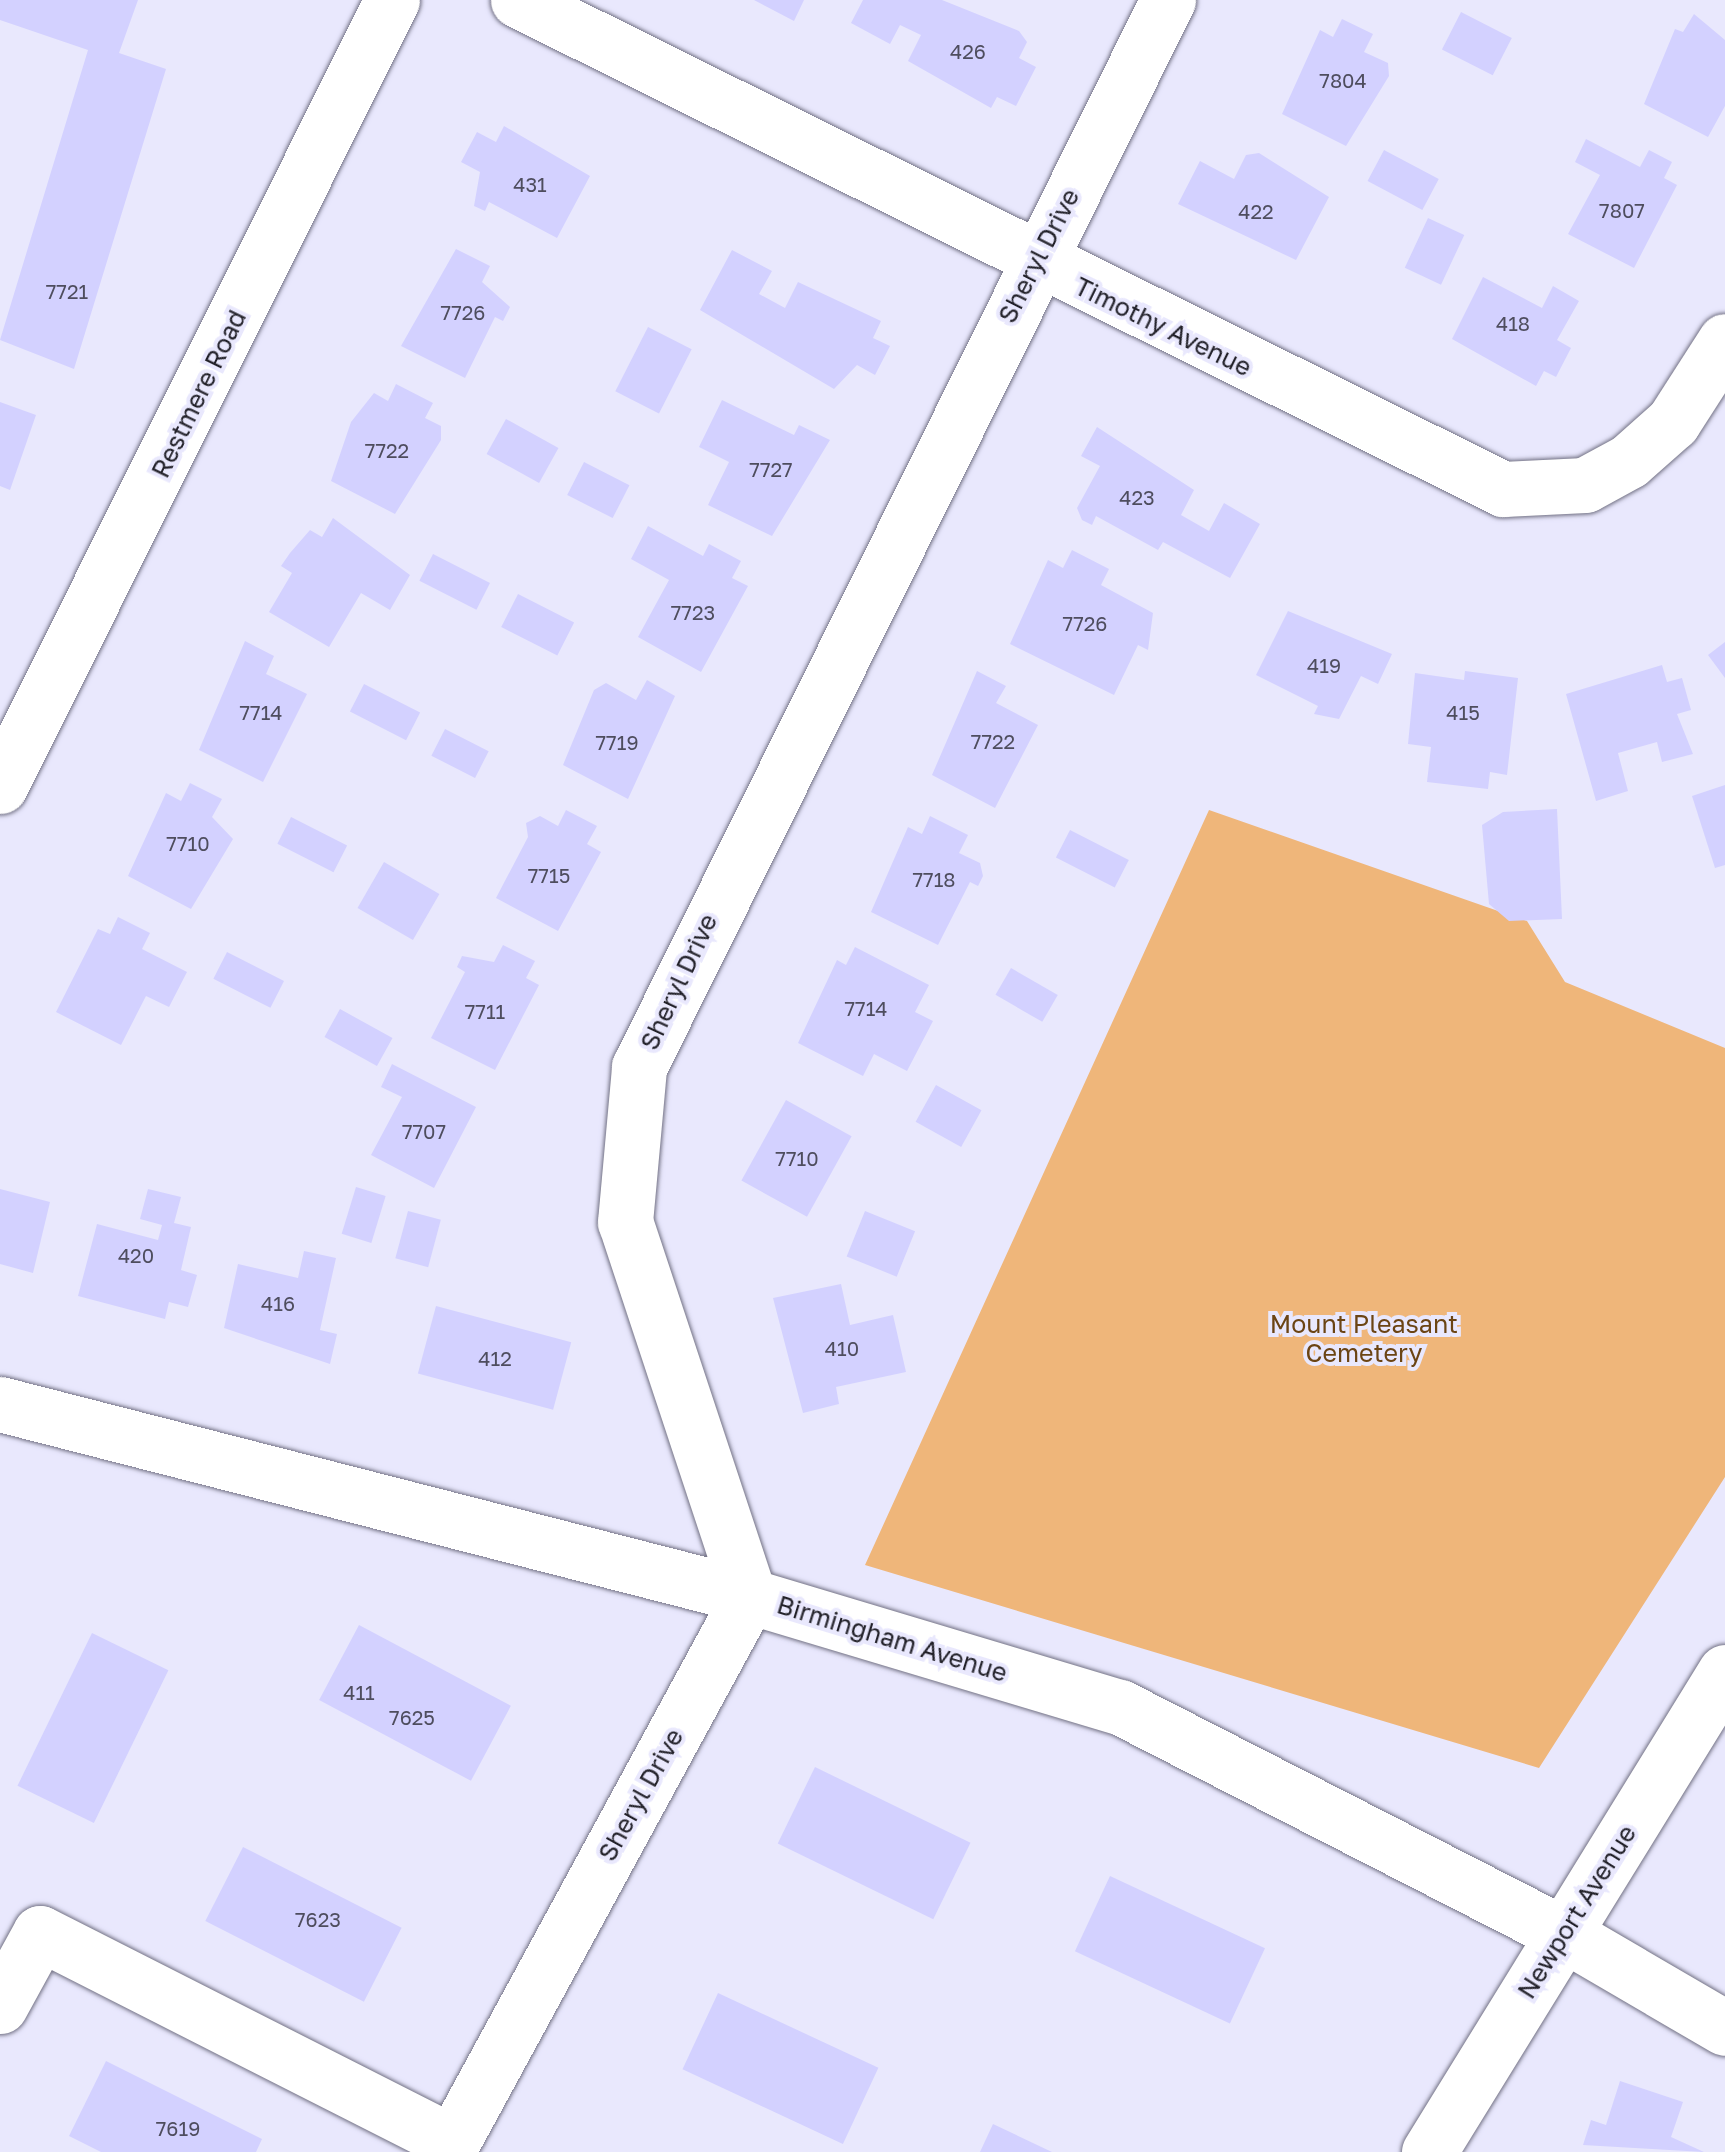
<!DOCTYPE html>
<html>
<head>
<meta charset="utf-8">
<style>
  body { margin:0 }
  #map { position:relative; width:1725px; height:2152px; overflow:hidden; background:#e9e8fd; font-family:"Golos Text",sans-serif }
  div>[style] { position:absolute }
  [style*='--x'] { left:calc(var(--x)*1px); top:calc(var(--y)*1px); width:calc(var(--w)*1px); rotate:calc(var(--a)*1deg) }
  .green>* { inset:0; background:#efb67a }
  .building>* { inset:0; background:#d3d1ff; transform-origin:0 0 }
  .roads { filter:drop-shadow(0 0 2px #727184) drop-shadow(0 0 2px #727184) }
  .minor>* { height:55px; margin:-27.5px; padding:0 27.5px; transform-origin:27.5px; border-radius:27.5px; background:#fff }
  span { translate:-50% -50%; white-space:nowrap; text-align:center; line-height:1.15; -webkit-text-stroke:8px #e9e8fd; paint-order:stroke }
  .number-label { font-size:20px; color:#4e4d5e }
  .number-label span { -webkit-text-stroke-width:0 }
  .street-label { font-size:25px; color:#222129 }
  .park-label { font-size:25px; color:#6b4414 }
</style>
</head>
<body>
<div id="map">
  <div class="green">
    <i style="clip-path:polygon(1209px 810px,1527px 921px,1565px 982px,1725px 1048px,1725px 1477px,1539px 1768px,865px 1565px)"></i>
  </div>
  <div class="building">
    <i style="clip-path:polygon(0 0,138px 0,119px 53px,166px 69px,74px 369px,0 340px,88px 50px,0 20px)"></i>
    <i style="clip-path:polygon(754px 0,804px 0,794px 21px)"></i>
    <i style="clip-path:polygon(863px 0,942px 0,1019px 31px,1027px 42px,1019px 58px,1036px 67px,1016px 106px,997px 97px,991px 108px,908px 61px,921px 35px,900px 25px,890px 44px,851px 23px)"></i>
    <i style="left:1461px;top:12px;width:57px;height:42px;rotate:27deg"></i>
    <i style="clip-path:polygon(1694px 14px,1725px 40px,1725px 106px,1708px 137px,1644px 104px,1675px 29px,1683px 32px)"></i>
    <i style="clip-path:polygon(1342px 19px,1373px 34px,1364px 52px,1388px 63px,1389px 76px,1346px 146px,1282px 114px,1320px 30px,1333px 37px)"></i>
    <i style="clip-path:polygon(504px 126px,590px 176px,557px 238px,489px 202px,485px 211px,474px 206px,480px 172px,461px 162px,477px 132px,496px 142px)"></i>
    <i style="clip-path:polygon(1586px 139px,1640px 167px,1649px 150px,1672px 162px,1664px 178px,1677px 185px,1634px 268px,1568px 234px,1600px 175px,1575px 162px)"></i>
    <i style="left:1384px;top:150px;width:62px;height:35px;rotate:28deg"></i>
    <i style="clip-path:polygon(1259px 153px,1329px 197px,1296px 260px,1178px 204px,1200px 161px,1234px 179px,1246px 155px)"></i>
    <i style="left:1428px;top:218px;width:40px;height:55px;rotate:25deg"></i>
    <i style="clip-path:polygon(456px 249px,490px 266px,482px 282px,510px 307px,503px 321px,495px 317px,465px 378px,401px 346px)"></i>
    <i style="clip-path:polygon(732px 250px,772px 271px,759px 294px,785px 308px,798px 282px,881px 321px,873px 338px,890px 346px,875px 375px,857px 365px,834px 389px,700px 310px)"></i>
    <i style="clip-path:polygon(1483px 277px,1542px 308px,1553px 286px,1579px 301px,1557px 340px,1571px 348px,1556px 377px,1544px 371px,1536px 386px,1452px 339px)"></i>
    <i style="left:648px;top:327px;width:49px;height:72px;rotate:27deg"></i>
    <i style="clip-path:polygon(396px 384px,433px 403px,425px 418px,441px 426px,441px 440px,395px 514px,331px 481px,351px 422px,374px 393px,388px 401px)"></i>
    <i style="clip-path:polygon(722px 400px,794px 435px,799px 425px,830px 440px,772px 536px,708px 505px,729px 462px,699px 447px)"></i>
    <i style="clip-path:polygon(0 402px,36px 415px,10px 490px,0 486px)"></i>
    <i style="left:506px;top:419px;width:60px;height:40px;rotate:29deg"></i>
    <i style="clip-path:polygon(1097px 427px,1194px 490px,1181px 515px,1209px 531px,1224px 503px,1260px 524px,1230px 578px,1163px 542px,1158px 550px,1096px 516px,1092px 525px,1082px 520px,1077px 508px,1100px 466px,1081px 456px)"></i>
    <i style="left:584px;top:462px;width:51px;height:37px;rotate:27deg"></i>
    <i style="clip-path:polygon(333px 518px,410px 575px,390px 610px,361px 593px,329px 647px,269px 612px,292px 573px,281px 566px,290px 553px,310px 530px,322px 537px)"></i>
    <i style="clip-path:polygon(648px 526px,703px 556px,709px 544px,741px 561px,732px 578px,748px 586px,701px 672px,638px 637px,669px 580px,631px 559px)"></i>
    <i style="clip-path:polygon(1072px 550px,1109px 569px,1101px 585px,1153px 613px,1148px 650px,1138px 645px,1114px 695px,1010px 644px,1048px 560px,1063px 568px)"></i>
    <i style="left:433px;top:554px;width:64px;height:30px;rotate:27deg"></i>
    <i style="left:518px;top:594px;width:63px;height:37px;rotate:27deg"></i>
    <i style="clip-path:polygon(1288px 611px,1392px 654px,1378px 684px,1361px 676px,1339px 719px,1314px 714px,1318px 706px,1256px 675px)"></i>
    <i style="clip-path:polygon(245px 641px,274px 656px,266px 674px,307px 694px,263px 782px,199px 750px)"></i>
    <i style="clip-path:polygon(1725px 642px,1725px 678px,1708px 655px)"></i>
    <i style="clip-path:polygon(1662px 665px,1667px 682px,1682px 678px,1691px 710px,1677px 714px,1693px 754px,1662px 762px,1657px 742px,1618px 753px,1628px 791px,1596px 801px,1566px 694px)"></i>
    <i style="clip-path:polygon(977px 671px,1006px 686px,996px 703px,1038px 725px,995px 808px,932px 775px)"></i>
    <i style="clip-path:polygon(1465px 671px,1518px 678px,1507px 775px,1490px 772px,1488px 789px,1427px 782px,1431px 747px,1408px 744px,1415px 673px,1464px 680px)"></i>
    <i style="clip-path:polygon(647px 680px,675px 696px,628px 799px,563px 765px,594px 690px,606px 683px,636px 700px)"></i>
    <i style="left:364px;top:684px;width:63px;height:31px;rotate:27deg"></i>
    <i style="left:445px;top:729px;width:49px;height:30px;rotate:27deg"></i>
    <i style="clip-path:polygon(190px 783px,222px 799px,212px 817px,233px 839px,191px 909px,128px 876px,166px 793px,181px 801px)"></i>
    <i style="clip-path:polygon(1725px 785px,1725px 865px,1715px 868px,1692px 796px)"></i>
    <i style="clip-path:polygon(1557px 809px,1562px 919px,1509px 921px,1489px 904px,1482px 825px,1503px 812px)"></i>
    <i style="clip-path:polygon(566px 810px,597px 826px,587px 844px,601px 852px,558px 931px,496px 898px,528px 837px,526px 823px,540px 816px,558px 826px)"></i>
    <i style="clip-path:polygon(930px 816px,968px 835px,959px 853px,980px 863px,983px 876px,978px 886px,970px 882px,938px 945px,871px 912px,908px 827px,922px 834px)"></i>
    <i style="left:291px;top:817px;width:63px;height:30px;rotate:27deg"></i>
    <i style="left:1070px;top:830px;width:66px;height:31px;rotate:27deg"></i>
    <i style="left:384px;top:862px;width:64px;height:53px;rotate:30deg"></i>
    <i style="clip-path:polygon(118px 917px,150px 933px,142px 949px,187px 972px,169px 1007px,146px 996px,121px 1045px,56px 1012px,98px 929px,110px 934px)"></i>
    <i style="clip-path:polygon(503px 945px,535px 961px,526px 978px,539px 985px,495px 1070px,431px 1038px,465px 972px,457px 967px,462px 956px,494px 962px)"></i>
    <i style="clip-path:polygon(855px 947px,929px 985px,915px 1012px,933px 1021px,907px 1071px,874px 1054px,863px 1076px,798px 1043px,837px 960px,846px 965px)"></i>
    <i style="left:227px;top:952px;width:64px;height:30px;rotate:27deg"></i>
    <i style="left:1011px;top:968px;width:54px;height:31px;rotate:30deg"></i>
    <i style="left:340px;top:1009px;width:60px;height:32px;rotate:29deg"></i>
    <i style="clip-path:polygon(392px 1064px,476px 1107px,434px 1188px,371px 1155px,402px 1097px,381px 1087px)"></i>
    <i style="left:936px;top:1085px;width:52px;height:42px;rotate:29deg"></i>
    <i style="left:786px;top:1100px;width:75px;height:92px;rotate:29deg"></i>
    <i style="left:356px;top:1187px;width:31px;height:49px;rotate:17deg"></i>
    <i style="clip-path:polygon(0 1189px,50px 1202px,33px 1273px,0 1264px)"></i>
    <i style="clip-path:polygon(148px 1189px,181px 1197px,174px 1223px,191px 1227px,181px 1270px,197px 1275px,188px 1307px,169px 1302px,165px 1319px,78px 1296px,97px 1224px,158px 1240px,162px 1225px,140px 1219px)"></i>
    <i style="left:408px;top:1211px;width:34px;height:49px;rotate:15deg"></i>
    <i style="left:865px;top:1211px;width:54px;height:49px;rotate:22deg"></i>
    <i style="clip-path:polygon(304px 1251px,336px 1258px,320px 1330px,337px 1334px,330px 1364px,224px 1328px,238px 1264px,298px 1278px)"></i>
    <i style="clip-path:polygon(841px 1284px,850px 1325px,893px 1315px,906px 1372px,836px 1387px,839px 1404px,803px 1413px,773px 1298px)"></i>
    <i style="left:436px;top:1306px;width:140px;height:70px;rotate:15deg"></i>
    <i style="left:359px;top:1625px;width:172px;height:85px;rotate:28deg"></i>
    <i style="left:92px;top:1633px;width:85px;height:170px;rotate:26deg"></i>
    <i style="left:815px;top:1767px;width:173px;height:85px;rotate:26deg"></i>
    <i style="left:243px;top:1847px;width:178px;height:83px;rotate:27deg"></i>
    <i style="left:1110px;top:1876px;width:171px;height:83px;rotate:25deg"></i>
    <i style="left:718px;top:1993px;width:177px;height:84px;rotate:25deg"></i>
    <i style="clip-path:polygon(106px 2061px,262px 2139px,256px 2152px,101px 2152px,69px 2136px)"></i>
    <i style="clip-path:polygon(1620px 2081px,1683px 2102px,1671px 2137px,1704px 2152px,1583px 2145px,1591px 2120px,1606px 2125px)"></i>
    <i style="clip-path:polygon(993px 2124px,1052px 2152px,980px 2152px)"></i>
  </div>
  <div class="roads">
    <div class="minor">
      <i style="--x:518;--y:0;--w:1100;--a:26.4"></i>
      <i style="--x:1503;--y:489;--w:82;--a:-2.8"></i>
      <i style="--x:1585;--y:485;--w:50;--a:-28.6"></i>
      <i style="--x:1629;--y:461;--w:59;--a:-41.6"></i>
      <i style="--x:1673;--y:422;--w:96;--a:-57.3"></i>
      <i style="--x:0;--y:786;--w:878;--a:-63.49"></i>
      <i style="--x:0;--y:1404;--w:773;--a:14.38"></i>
      <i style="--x:749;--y:1596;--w:387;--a:16.7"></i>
      <i style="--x:1120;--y:1707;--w:499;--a:27.1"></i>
      <i style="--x:1564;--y:1934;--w:186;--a:30.3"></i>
      <i style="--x:0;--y:2006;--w:83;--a:-61.3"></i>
      <i style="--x:40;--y:1933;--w:462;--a:26.9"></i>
      <i style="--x:447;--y:2152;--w:633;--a:-61.49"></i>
      <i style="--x:749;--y:1596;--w:394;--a:-108.3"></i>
      <i style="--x:625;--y:1222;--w:156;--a:-84.8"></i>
      <i style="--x:639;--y:1067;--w:1191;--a:-63.63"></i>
      <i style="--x:1429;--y:2152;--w:564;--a:-58.34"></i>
    </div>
  </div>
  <div class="number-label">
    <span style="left:968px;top:51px">426</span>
    <span style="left:1343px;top:80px">7804</span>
    <span style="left:530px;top:184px">431</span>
    <span style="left:1622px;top:210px">7807</span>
    <span style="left:1256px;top:211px">422</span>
    <span style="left:67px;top:291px">7721</span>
    <span style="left:463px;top:312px">7726</span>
    <span style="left:1513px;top:323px">418</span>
    <span style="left:387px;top:450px">7722</span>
    <span style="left:771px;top:469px">7727</span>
    <span style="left:1137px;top:497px">423</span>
    <span style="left:693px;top:612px">7723</span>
    <span style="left:1085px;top:623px">7726</span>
    <span style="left:1324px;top:665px">419</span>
    <span style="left:261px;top:712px">7714</span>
    <span style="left:1463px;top:712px">415</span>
    <span style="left:993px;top:741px">7722</span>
    <span style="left:617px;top:742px">7719</span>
    <span style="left:188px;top:843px">7710</span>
    <span style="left:549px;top:875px">7715</span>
    <span style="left:934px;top:879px">7718</span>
    <span style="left:866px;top:1008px">7714</span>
    <span style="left:485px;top:1011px">7711</span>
    <span style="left:424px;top:1131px">7707</span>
    <span style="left:797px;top:1158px">7710</span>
    <span style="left:136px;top:1255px">420</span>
    <span style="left:278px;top:1303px">416</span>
    <span style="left:842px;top:1348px">410</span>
    <span style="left:495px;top:1358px">412</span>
    <span style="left:359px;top:1692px">411</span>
    <span style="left:412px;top:1717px">7625</span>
    <span style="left:318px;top:1919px">7623</span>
    <span style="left:178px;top:2128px">7619</span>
  </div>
  <div class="street-label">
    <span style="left:1039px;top:256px;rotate:-63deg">Sheryl Drive</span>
    <span style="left:1163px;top:327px;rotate:26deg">Timothy Avenue</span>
    <span style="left:199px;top:394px;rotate:-64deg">Restmere Road</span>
    <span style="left:679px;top:982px;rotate:-65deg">Sheryl Drive</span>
    <span style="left:892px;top:1639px;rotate:17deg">Birmingham Avenue</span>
    <span style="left:641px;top:1795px;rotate:-61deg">Sheryl Drive</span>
    <span style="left:1577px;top:1912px;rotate:-58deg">Newport Avenue</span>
  </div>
  <div class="park-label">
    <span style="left:1364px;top:1339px">Mount Pleasant<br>Cemetery</span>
  </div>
</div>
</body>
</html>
